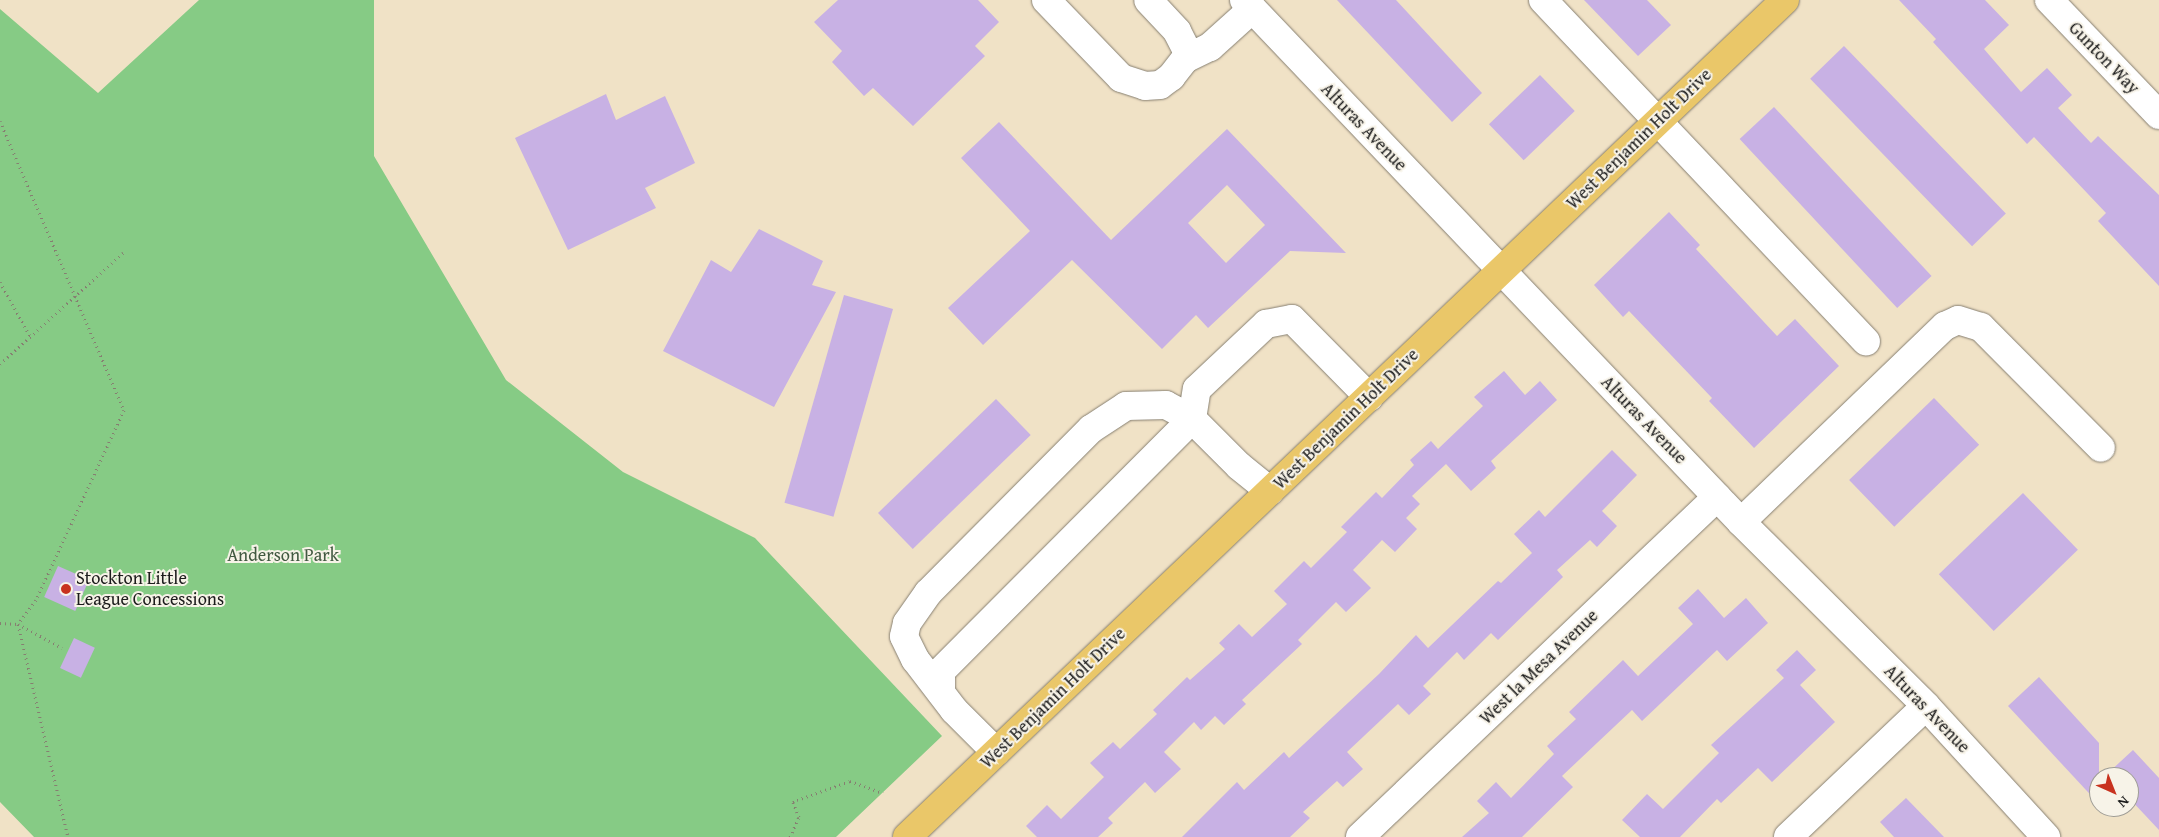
<!DOCTYPE html>
<html>
<head>
<meta charset="utf-8">
<style>
  body { margin:0 }
  #map { position:relative; width:2159px; height:837px; overflow:hidden; background:#f0e2c6; font-family:"Gentium Book Plus",serif }
  div>[style] { position:absolute }
  [style*='--x'] { left:calc(var(--x)*1px); top:calc(var(--y)*1px); width:calc(var(--w)*1px); rotate:calc(var(--a)*1deg) }
  .green>* { inset:0; background:#86cb85 }
  .building>* { inset:0; background:#c8b1e4; transform-origin:0 0 }
  .path>* { height:3px; margin-top:-1.5px; transform-origin:0; background:repeating-linear-gradient(90deg,#867f71 0 1px,transparent 0 5px) }
  .roads { filter:drop-shadow(0 0 1px #867f71) drop-shadow(0 0 1px #867f71) }
  .minor>* { height:28px; margin:-14px; padding:0 14px; transform-origin:14px; border-radius:14px; background:#fff }
  .major>* { height:28px; margin:-14px; padding:0 14px; transform-origin:14px; border-radius:14px; background:#eac769 }
  .dots>* { width:14px; height:14px; translate:-50% -50%; box-sizing:border-box; border:2px solid #f7f3e8; border-radius:50% }
  span { translate:-50% -50%; white-space:nowrap; text-align:center; line-height:1.15; -webkit-text-stroke:4px #f7f3e8; paint-order:stroke }
  .street-label { font-size:18px; color:#1c1c1c }
  .park-label { font-size:18px; color:#415941 }
  .poi-label { font-size:18px; color:#1c1c1c }
  .left { translate:0 -50%; text-align:left }
  .north { position:absolute; left:2089px; top:767px; width:50px; height:50px; box-sizing:border-box; background:#f7f3e8; border:1px solid #9f9d96; border-radius:50%; rotate:136deg; font-size:14px; font-weight:700; line-height:20px; text-align:center; color:#1c1c1c }
  .north::after { content:''; display:block; margin:auto; width:18px; height:22px; background:#c8321e; clip-path:polygon(50% 0,100% 100%,50% 72%,0 100%) }
</style>
</head>
<body>
<div id="map">
  <div class="green">
    <i style="clip-path:polygon(199px 0,374px 0,374px 156px,506px 380px,623px 472px,755px 538px,942px 736px,836px 837px,34px 837px,0 802px,0 9px,98px 93px)"></i>
  </div>
  <div class="building">
    <i style="clip-path:polygon(838px 0,978px 0,999px 22px,975px 46px,985px 56px,913px 126px,873px 88px,864px 96px,832px 62px,842px 51px,814px 22px)"></i>
    <i style="clip-path:polygon(1337px 0,1396px 0,1482px 93px,1452px 122px)"></i>
    <i style="clip-path:polygon(1584px 0,1647px 0,1671px 25px,1638px 56px)"></i>
    <i style="clip-path:polygon(1899px 0,1985px 0,2009px 25px,1984px 49px,2021px 92px,2047px 68px,2072px 95px,2058px 108px,2091px 143px,2098px 136px,2159px 195px,2159px 286px,2098px 221px,2106px 213px,2034px 137px,2027px 144px,1933px 42px,1936px 39px)"></i>
    <i style="left:1844px;top:46px;width:233px;height:47px;rotate:46deg"></i>
    <i style="left:1540px;top:75px;width:50px;height:71px;rotate:46deg"></i>
    <i style="clip-path:polygon(606px 94px,616px 120px,665px 96px,695px 163px,645px 188px,656px 208px,568px 250px,515px 138px)"></i>
    <i style="left:1774px;top:107px;width:231px;height:47px;rotate:47deg"></i>
    <i style="clip-path:polygon(evenodd,999px 122px,1111px 240px,1227px 129px,1346px 253px,1290px 251px,1208px 328px,1196px 315px,1162px 349px,1072px 260px,983px 345px,948px 308px,1030px 231px,961px 158px,999px 122px,1227px 185px,1265px 225px,1226px 263px,1188px 223px,1227px 185px)"></i>
    <i style="clip-path:polygon(1669px 212px,1700px 245px,1696px 249px,1777px 336px,1795px 319px,1839px 366px,1754px 448px,1709px 401px,1712px 398px,1629px 311px,1623px 317px,1594px 285px)"></i>
    <i style="clip-path:polygon(759px 229px,823px 261px,812px 285px,836px 292px,774px 407px,663px 351px,711px 260px,731px 272px)"></i>
    <i style="left:844px;top:295px;width:51px;height:216px;rotate:16deg"></i>
    <i style="clip-path:polygon(1504px 371px,1525px 395px,1540px 381px,1557px 400px,1491px 461px,1496px 468px,1471px 491px,1446px 464px,1412px 496px,1420px 504px,1406px 518px,1417px 529px,1395px 552px,1382px 540px,1353px 570px,1371px 588px,1346px 612px,1336px 602px,1298px 640px,1302px 644px,1242px 700px,1246px 704px,1224px 725px,1215px 716px,1201px 730px,1194px 722px,1164px 752px,1181px 769px,1155px 793px,1145px 782px,1108px 818px,1113px 823px,1098px 837px,1037px 837px,1026px 826px,1047px 805px,1061px 819px,1104px 777px,1090px 763px,1113px 742px,1120px 749px,1157px 714px,1153px 710px,1187px 677px,1190px 680px,1225px 649px,1219px 643px,1239px 624px,1252px 637px,1287px 604px,1274px 591px,1304px 561px,1311px 568px,1347px 532px,1341px 527px,1376px 492px,1382px 498px,1414px 465px,1410px 460px,1431px 441px,1438px 449px,1483px 406px,1474px 397px)"></i>
    <i style="left:1934px;top:398px;width:65px;height:118px;rotate:46deg"></i>
    <i style="left:996px;top:399px;width:50px;height:164px;rotate:46deg"></i>
    <i style="clip-path:polygon(1612px 450px,1637px 475px,1602px 511px,1617px 526px,1597px 547px,1590px 540px,1557px 570px,1563px 577px,1498px 640px,1491px 633px,1464px 660px,1457px 652px,1423px 686px,1431px 694px,1409px 715px,1398px 704px,1347px 752px,1363px 769px,1343px 787px,1337px 781px,1303px 812px,1310px 818px,1290px 837px,1182px 837px,1237px 782px,1244px 790px,1284px 752px,1289px 758px,1379px 674px,1416px 635px,1428px 648px,1498px 581px,1501px 583px,1532px 553px,1514px 534px,1539px 510px,1545px 517px)"></i>
    <i style="left:2023px;top:493px;width:79px;height:117px;rotate:46deg"></i>
    <i style="left:58px;top:566px;width:34px;height:34px;rotate:24deg"></i>
    <i style="clip-path:polygon(1698px 589px,1724px 618px,1746px 598px,1768px 623px,1727px 661px,1717px 650px,1642px 721px,1632px 710px,1562px 776px,1573px 787px,1522px 837px,1462px 837px,1489px 813px,1477px 801px,1496px 782px,1511px 798px,1554px 754px,1547px 746px,1576px 719px,1569px 712px,1623px 660px,1638px 676px,1693px 624px,1678px 608px)"></i>
    <i style="left:74px;top:638px;width:23px;height:33px;rotate:25deg"></i>
    <i style="clip-path:polygon(1797px 650px,1816px 670px,1800px 685px,1835px 722px,1772px 782px,1758px 768px,1721px 803px,1717px 799px,1680px 837px,1640px 837px,1622px 820px,1647px 794px,1663px 809px,1719px 753px,1711px 745px,1784px 678px,1776px 670px)"></i>
    <i style="clip-path:polygon(2039px 677px,2099px 743px,2099px 804px,2008px 706px)"></i>
    <i style="clip-path:polygon(2133px 750px,2159px 778px,2159px 830px,2129px 798px,2129px 777px,2107px 774px)"></i>
    <i style="clip-path:polygon(1906px 798px,1944px 837px,1894px 837px,1880px 822px)"></i>
  </div>
  <div class="path">
    <i style="--x:0;--y:121;--w:314;--a:66.8"></i>
    <i style="--x:124;--y:410;--w:209;--a:114.9"></i>
    <i style="--x:36;--y:600;--w:30;--a:127"></i>
    <i style="--x:18;--y:624;--w:219;--a:76.8"></i>
    <i style="--x:0;--y:282;--w:64;--a:61"></i>
    <i style="--x:0;--y:364;--w:166;--a:-42.1"></i>
    <i style="--x:0;--y:623;--w:18;--a:3"></i>
    <i style="--x:18;--y:624;--w:50;--a:28.6"></i>
    <i style="--x:790;--y:837;--w:22;--a:-66"></i>
    <i style="--x:799;--y:817;--w:16;--a:-112"></i>
    <i style="--x:793;--y:802;--w:4;--a:-27"></i>
    <i style="--x:797;--y:800;--w:56;--a:-19.7"></i>
    <i style="--x:850;--y:781;--w:35;--a:20"></i>
  </div>
  <div class="roads">
    <div class="minor">
      <i style="--x:1046;--y:0;--w:108;--a:46.1"></i>
      <i style="--x:1121;--y:78;--w:25;--a:18"></i>
      <i style="--x:1145;--y:86;--w:15;--a:-4"></i>
      <i style="--x:1160;--y:85;--w:14;--a:-36"></i>
      <i style="--x:1171;--y:77;--w:23;--a:-52"></i>
      <i style="--x:1185;--y:59;--w:8;--a:-76"></i>
      <i style="--x:1187;--y:51;--w:22;--a:-117"></i>
      <i style="--x:1177;--y:31;--w:42;--a:-133.1"></i>
      <i style="--x:1244;--y:0;--w:721;--a:46.41"></i>
      <i style="--x:1741;--y:522;--w:261;--a:44.8"></i>
      <i style="--x:1926;--y:706;--w:178;--a:47.5"></i>
      <i style="--x:1543;--y:0;--w:470;--a:46.6"></i>
      <i style="--x:2049;--y:0;--w:159;--a:46.3"></i>
      <i style="--x:1185;--y:59;--w:28;--a:-26"></i>
      <i style="--x:1210;--y:47;--w:57;--a:-42.1"></i>
      <i style="--x:1741;--y:522;--w:283;--a:-43.9"></i>
      <i style="--x:1945;--y:326;--w:14;--a:-25"></i>
      <i style="--x:1958;--y:320;--w:24;--a:17"></i>
      <i style="--x:1981;--y:327;--w:170;--a:45.2"></i>
      <i style="--x:941;--y:692;--w:21;--a:-90"></i>
      <i style="--x:941;--y:671;--w:356;--a:-45.1"></i>
      <i style="--x:1192;--y:419;--w:30;--a:-81"></i>
      <i style="--x:1197;--y:389;--w:95;--a:-43.3"></i>
      <i style="--x:1266;--y:324;--w:26;--a:-11"></i>
      <i style="--x:1292;--y:319;--w:110;--a:45.4"></i>
      <i style="--x:996;--y:752;--w:59;--a:-135"></i>
      <i style="--x:954;--y:710;--w:64;--a:-127.4"></i>
      <i style="--x:915;--y:659;--w:25;--a:-116"></i>
      <i style="--x:904;--y:636;--w:13;--a:-77"></i>
      <i style="--x:907;--y:623;--w:37;--a:-55"></i>
      <i style="--x:928;--y:593;--w:231;--a:-45.2"></i>
      <i style="--x:1091;--y:429;--w:42;--a:-33.3"></i>
      <i style="--x:1126;--y:406;--w:40;--a:-1.4"></i>
      <i style="--x:1166;--y:405;--w:30;--a:28"></i>
      <i style="--x:1192;--y:419;--w:66;--a:45"></i>
      <i style="--x:1239;--y:466;--w:40;--a:39"></i>
      <i style="--x:1360;--y:837;--w:493;--a:-43.6"></i>
      <i style="--x:1788;--y:837;--w:190;--a:-43.5"></i>
    </div>
    <div class="major">
      <i style="--x:907;--y:837;--w:1213;--a:-43.63"></i>
    </div>
  </div>
  <div class="dots">
    <i style="left:66px;top:589px;background:#c8321e"></i>
  </div>
  <div class="street-label">
    <span style="left:2104px;top:58px;rotate:46deg">Gunton Way</span>
    <span style="left:1364px;top:127px;rotate:46deg">Alturas Avenue</span>
    <span style="left:1639px;top:139px;rotate:-44deg">West Benjamin Holt Drive</span>
    <span style="left:1346px;top:419px;rotate:-44deg">West Benjamin Holt Drive</span>
    <span style="left:1644px;top:420px;rotate:46deg">Alturas Avenue</span>
    <span style="left:1539px;top:667px;rotate:-44deg">West la Mesa Avenue</span>
    <span style="left:1053px;top:698px;rotate:-44deg">West Benjamin Holt Drive</span>
    <span style="left:1927px;top:709px;rotate:46deg">Alturas Avenue</span>
  </div>
  <div class="park-label">
    <span style="left:283px;top:555px">Anderson Park</span>
  </div>
  <div class="poi-label">
    <span class="left" style="left:76px;top:589px">Stockton Little<br>League Concessions</span>
  </div>
  <div class="north">N</div>
</div>
</body>
</html>
